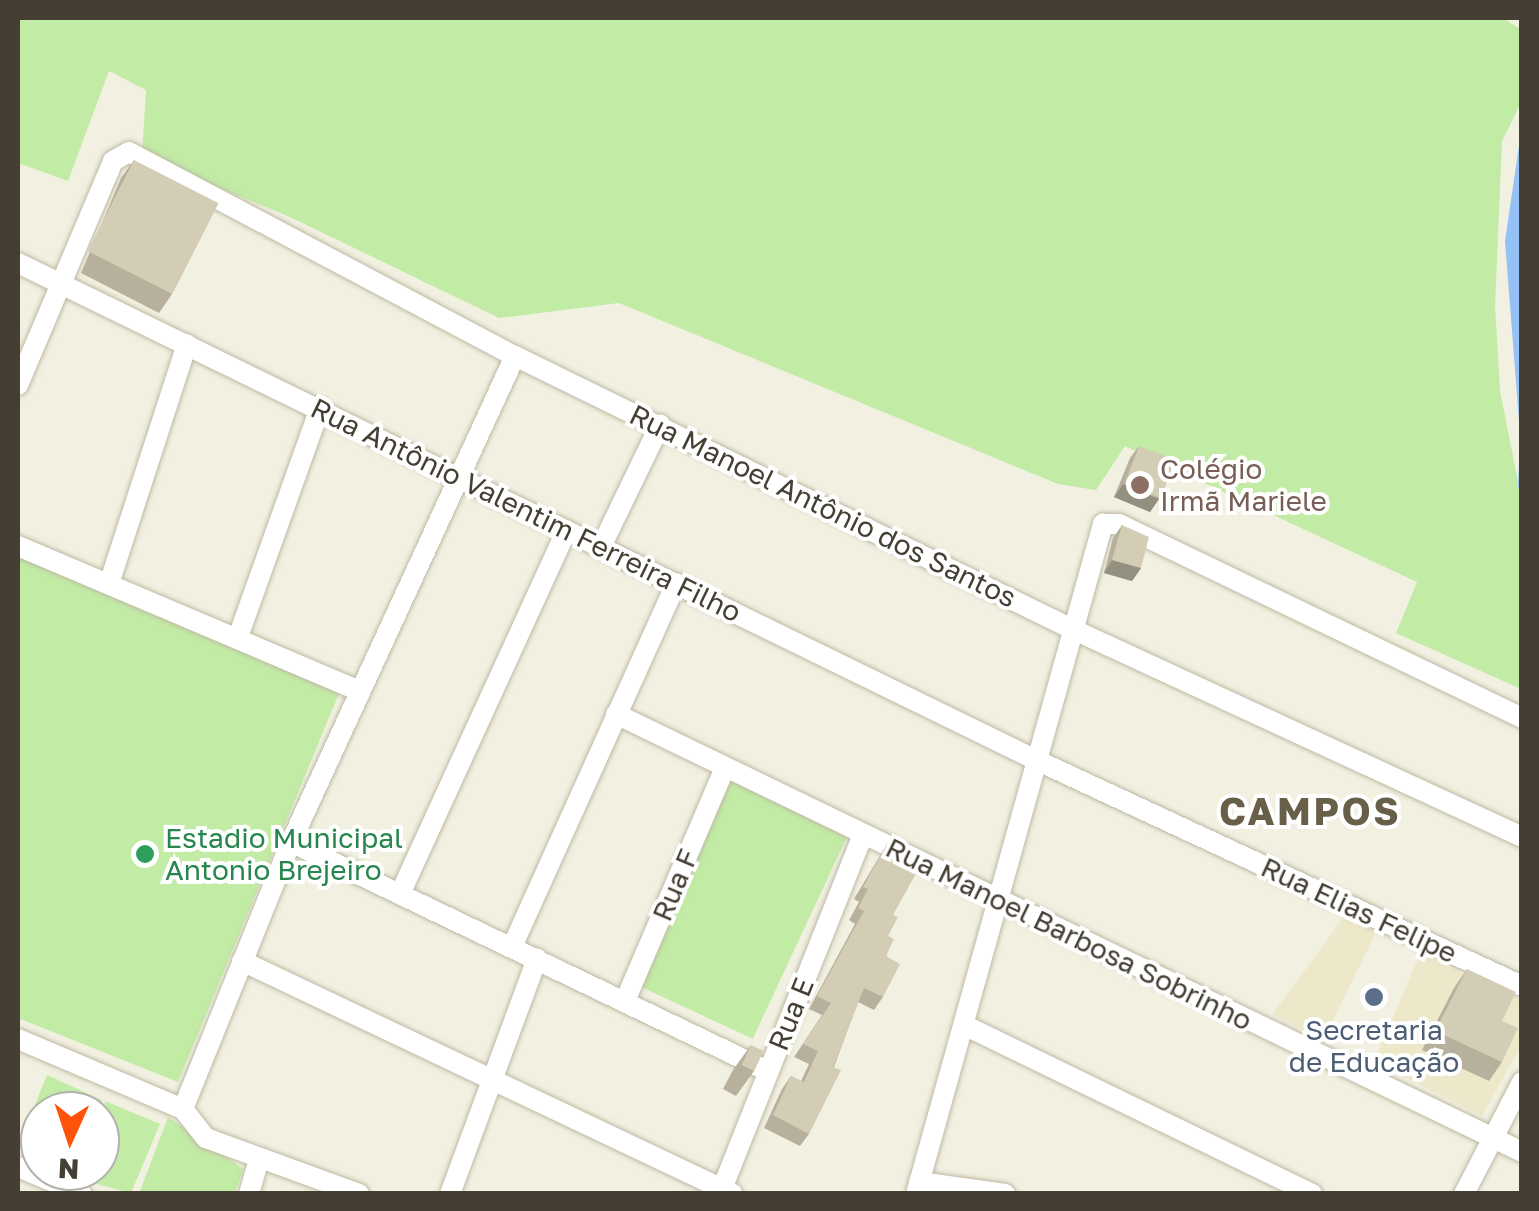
<!DOCTYPE html>
<html>
<head>
<meta charset="utf-8">
<style>
  body { margin:0 }
  #map { position:relative; width:1539px; height:1211px; overflow:hidden; background:#f2f0e1; font-family:"Golos Text",sans-serif }
  div>[style] { position:absolute }
  [style*='--x'] { left:calc(var(--x)*1px); top:calc(var(--y)*1px); width:calc(var(--w)*1px); rotate:calc(var(--a)*1deg) }
  .education>* { inset:0; background:#ede8c9 }
  .green>* { inset:0; background:#c2eba5; transform-origin:0 0 }
  .water>* { inset:0; background:#96c1f6 }
  .roads { filter:drop-shadow(0 0 2px #beb9a4) drop-shadow(0 0 2px #beb9a4) }
  .minor>* { height:20px; margin:-10px; padding:0 10px; transform-origin:10px; border-radius:10px; background:#fff }
  .wall>* { inset:0; background:#b6b09d }
  .shaded-wall>* { inset:0; background:#94907f }
  .building>* { inset:0; background:#d4cdb6; transform-origin:0 0 }
  .dots>* { width:28px; height:28px; translate:-50% -50%; box-sizing:border-box; border:5px solid #fff; border-radius:50% }
  span { translate:-50% -50%; white-space:nowrap; text-align:center; line-height:1.15; -webkit-text-stroke:8px #fff; paint-order:stroke }
  .education-label { font-size:28px; color:#785e54 }
  .left { translate:0 -50%; text-align:left }
  .street-label { font-size:28px; color:#443f32 }
  .leisure-label { font-size:28px; color:#27864d }
  .service-label { font-size:28px; color:#4e5e75 }
  .district-label { font-size:38px; color:#675f48; font-weight:700; letter-spacing:2.5px }
  .frame { position:absolute; inset:0; border:20px solid #443f32; pointer-events:none }
  .north { position:absolute; left:20px; top:1091px; width:100px; height:100px; box-sizing:border-box; background:#fff; border:2px solid #b4b2ad; border-radius:50%; rotate:183deg; font-size:28px; font-weight:700; line-height:40px; text-align:center; color:#443f32 }
  .north::after { content:''; display:block; margin:auto; width:35px; height:45px; background:#ff530b; clip-path:polygon(50% 0,100% 100%,50% 72%,0 100%) }
</style>
</head>
<body>
<div id="map">
  <div class="education">
    <i style="clip-path:polygon(1343px 918px,1376px 932px,1323px 1041px,1273px 1014px)"></i>
    <i style="clip-path:polygon(1420px 954px,1521px 1001px,1521px 1046px,1482px 1116px,1374px 1062px)"></i>
  </div>
  <div class="green">
    <i style="clip-path:polygon(18px 18px,1503px 18px,1522px 30px,1521px 103px,1502px 141px,1495px 305px,1500px 391px,1521px 497px,1521px 689px,1396px 633px,1417px 582px,1125px 446px,1096px 490px,1058px 484px,619px 303px,499px 318px,290px 217px,142px 156px,146px 90px,109px 71px,68px 181px,18px 163px)"></i>
    <i style="clip-path:polygon(18px 556px,340px 691px,178px 1082px,18px 1018px)"></i>
    <i style="left:730px;top:780px;width:130px;height:225px;rotate:25deg"></i>
    <i style="clip-path:polygon(47px 1075px,102px 1100px,97px 1111px,40px 1111px,40px 1163px,18px 1147px)"></i>
    <i style="clip-path:polygon(105px 1101px,160px 1124px,131px 1193px,74px 1178px,76px 1171px,100px 1171px)"></i>
    <i style="clip-path:polygon(168px 1117px,243px 1169px,235px 1193px,139px 1194px)"></i>
  </div>
  <div class="water">
    <i style="clip-path:polygon(1521px 132px,1522px 486px,1518px 488px,1520px 434px,1505px 241px)"></i>
  </div>
  <div class="roads">
    <div class="minor">
      <i style="--x:18;--y:263;--w:1131;--a:26.02"></i>
      <i style="--x:1034;--y:759;--w:538;--a:24.95"></i>
      <i style="--x:18;--y:385;--w:243;--a:-67"></i>
      <i style="--x:113;--y:161;--w:18;--a:-29"></i>
      <i style="--x:129;--y:152;--w:437;--a:27.9"></i>
      <i style="--x:515;--y:356;--w:618;--a:26.11"></i>
      <i style="--x:1070;--y:628;--w:498;--a:24.8"></i>
      <i style="--x:18;--y:546;--w:371;--a:23"></i>
      <i style="--x:601;--y:547;--w:136;--a:-64.2"></i>
      <i style="--x:109;--y:584;--w:252;--a:-72"></i>
      <i style="--x:238;--y:637;--w:243;--a:-70.3"></i>
      <i style="--x:616;--y:714;--w:1006;--a:25.8"></i>
      <i style="--x:291;--y:842;--w:529;--a:25.64"></i>
      <i style="--x:400;--y:894;--w:400;--a:-65.4"></i>
      <i style="--x:512;--y:947;--w:399;--a:-65.7"></i>
      <i style="--x:242;--y:961;--w:543;--a:25.39"></i>
      <i style="--x:625;--y:1001;--w:254;--a:-66.8"></i>
      <i style="--x:964;--y:1025;--w:387;--a:25.9"></i>
      <i style="--x:18;--y:1039;--w:179;--a:23"></i>
      <i style="--x:183;--y:1109;--w:37;--a:52"></i>
      <i style="--x:206;--y:1138;--w:163;--a:20.1"></i>
      <i style="--x:183;--y:1109;--w:288;--a:-68"></i>
      <i style="--x:291;--y:842;--w:535;--a:-65.25"></i>
      <i style="--x:18;--y:1167;--w:69;--a:22.9"></i>
      <i style="--x:919;--y:1182;--w:87;--a:7.9"></i>
      <i style="--x:249;--y:1194;--w:35;--a:-74"></i>
      <i style="--x:450;--y:1194;--w:251;--a:-69.7"></i>
      <i style="--x:720;--y:1194;--w:386;--a:-68.3"></i>
      <i style="--x:916;--y:1194;--w:696;--a:-74.41"></i>
      <i style="--x:1103;--y:524;--w:16;--a:0"></i>
      <i style="--x:1119;--y:524;--w:447;--a:25.7"></i>
      <i style="--x:1464;--y:1194;--w:126;--a:-62.6"></i>
    </div>
  </div>
  <div class="wall">
    <i style="clip-path:polygon(134px 160px,172px 294px,159px 313px,81px 273px,121px 178px)"></i>
    <i style="clip-path:polygon(1139px 446px,1159px 499px,1150px 512px,1114px 497px,1130px 458px)"></i>
    <i style="clip-path:polygon(1122px 525px,1141px 568px,1132px 581px,1104px 573px,1113px 538px)"></i>
    <i style="clip-path:polygon(887px 844px,893px 915px,888px 936px,883px 997px,874px 1010px,858px 1002px,809px 1134px,800px 1146px,764px 1128px,782px 1089px,791px 1076px,801px 1081px,809px 1064px,794px 1057px,822px 1015px,809px 1009px,855px 924px,849px 920px,859px 902px,854px 899px)"></i>
    <i style="clip-path:polygon(1467px 969px,1502px 1021px,1502px 1062px,1489px 1081px,1422px 1050px,1454px 988px)"></i>
    <i style="clip-path:polygon(751px 1045px,754px 1071px,736px 1096px,723px 1089px,733px 1070px)"></i>
  </div>
  <div class="shaded-wall">
    <i style="clip-path:polygon(1123px 484px,1159px 499px,1150px 512px,1114px 497px)"></i>
    <i style="clip-path:polygon(1112px 560px,1141px 568px,1132px 581px,1104px 573px)"></i>
  </div>
  <div class="building">
    <i style="left:134px;top:160px;width:95px;height:102px;rotate:27deg"></i>
    <i style="left:1139px;top:446px;width:39px;height:41px;rotate:21deg"></i>
    <i style="clip-path:polygon(1122px 525px,1149px 537px,1141px 568px,1112px 560px)"></i>
    <i style="clip-path:polygon(887px 844px,923px 861px,893px 915px,898px 917px,888px 936px,894px 939px,886px 956px,900px 964px,883px 997px,864px 988px,833px 1067px,841px 1070px,809px 1134px,773px 1115px,791px 1076px,804px 1082px,818px 1051px,803px 1044px,831px 1003px,817px 996px,864px 911px,858px 908px,868px 889px,863px 887px)"></i>
    <i style="clip-path:polygon(1467px 969px,1516px 992px,1502px 1021px,1518px 1028px,1502px 1062px,1435px 1031px)"></i>
    <i style="left:751px;top:1045px;width:14px;height:22px;rotate:25deg"></i>
  </div>
  <div class="dots">
    <i style="left:1140px;top:485px;background:#8d6e63"></i>
    <i style="left:145px;top:854px;background:#2e9e5b"></i>
    <i style="left:1374px;top:997px;background:#5c6f8a"></i>
  </div>
  <div class="education-label">
    <span class="left" style="left:1160px;top:485px">Colégio<br>Irmã Mariele</span>
  </div>
  <div class="street-label">
    <span style="left:823px;top:506px;rotate:26deg">Rua Manoel Antônio dos Santos</span>
    <span style="left:526px;top:510px;rotate:26deg">Rua Antônio Valentim Ferreira Filho</span>
    <span style="left:675px;top:885px;rotate:-67deg">Rua F</span>
    <span style="left:1359px;top:910px;rotate:25deg">Rua Elias Felipe</span>
    <span style="left:1069px;top:934px;rotate:26deg">Rua Manoel Barbosa Sobrinho</span>
    <span style="left:791px;top:1014px;rotate:-68deg">Rua E</span>
  </div>
  <div class="leisure-label">
    <span class="left" style="left:165px;top:854px">Estadio Municipal<br>Antonio Brejeiro</span>
  </div>
  <div class="service-label">
    <span style="left:1374px;top:1046px">Secretaria<br>de Educação</span>
  </div>
  <div class="district-label">
    <span style="left:1310px;top:811px">CAMPOS</span>
  </div>
  <div class="frame"></div>
  <div class="north">N</div>
</div>
</body>
</html>
